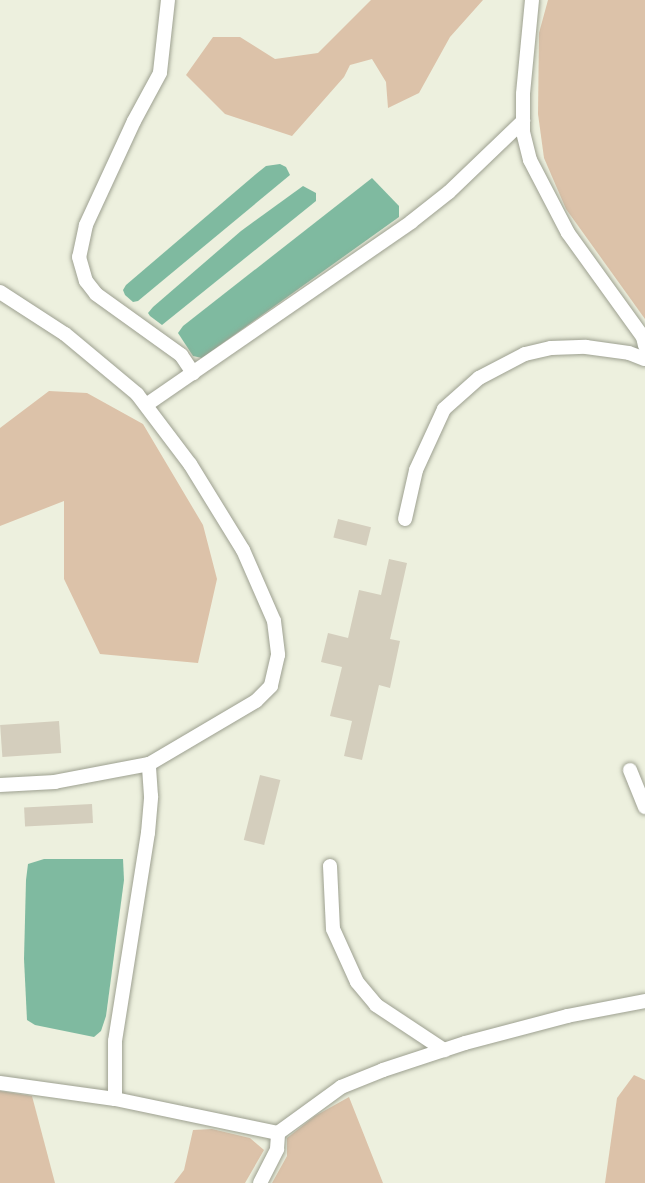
<!DOCTYPE html>
<html>
<head>
<meta charset="utf-8">
<style>
  body { margin:0 }
  #map { position:relative; width:645px; height:1183px; overflow:hidden; background:#edf0de; font-family:Overpass,sans-serif }
  div>[style] { position:absolute }
  [style*='--x'] { left:calc(var(--x)*1px); top:calc(var(--y)*1px); width:calc(var(--w)*1px); rotate:calc(var(--a)*1deg) }
  .green>* { inset:0; background:#dcc2a9 }
  .water>* { inset:0; background:#7fbaa0 }
  .building>* { inset:0; background:#d4cebd; transform-origin:0 0 }
  .roads { filter:drop-shadow(0 0 2px #9da090) drop-shadow(0 0 2px #9da090) }
  .minor>* { height:14px; margin:-7px; padding:0 7px; transform-origin:7px; border-radius:7px; background:#fff }
  span { translate:-50% -50%; white-space:nowrap; text-align:center; line-height:1.15; -webkit-text-stroke:4.5px #fafdec; paint-order:stroke }
</style>
</head>
<body>
<div id="map">
  <div class="green">
    <i style="clip-path:polygon(371px 0,483px 0,450px 37px,419px 93px,388px 108px,386px 82px,372px 59px,350px 65px,344px 77px,292px 136px,225px 114px,186px 75px,213px 37px,240px 37px,275px 59px,318px 53px)"></i>
    <i style="clip-path:polygon(548px 0,645px 0,645px 319px,566px 209px,544px 158px,538px 114px,539px 33px)"></i>
    <i style="clip-path:polygon(49px 391px,87px 393px,143px 424px,203px 525px,217px 579px,198px 663px,100px 654px,64px 579px,64px 501px,0 526px,0 428px)"></i>
    <i style="clip-path:polygon(634px 1075px,645px 1080px,645px 1183px,605px 1183px,617px 1098px)"></i>
    <i style="clip-path:polygon(0 1091px,32px 1096px,55px 1183px,0 1183px)"></i>
    <i style="clip-path:polygon(349px 1097px,383px 1183px,272px 1183px,287px 1156px,287px 1138px,315px 1116px)"></i>
    <i style="clip-path:polygon(212px 1129px,250px 1138px,264px 1150px,245px 1183px,174px 1183px,184px 1170px,193px 1130px)"></i>
  </div>
  <div class="water">
    <i style="clip-path:polygon(280px 164px,286px 167px,290px 175px,138px 301px,133px 302px,125px 295px,123px 290px,126px 285px,256px 174px,266px 166px)"></i>
    <i style="clip-path:polygon(372px 178px,399px 206px,399px 217px,202px 358px,193px 356px,178px 333px,183px 326px)"></i>
    <i style="clip-path:polygon(303px 186px,316px 193px,316px 201px,162px 325px,150px 316px,148px 313px,153px 307px,241px 231px)"></i>
    <i style="clip-path:polygon(44px 859px,123px 859px,124px 880px,106px 1016px,101px 1031px,94px 1037px,35px 1025px,27px 1020px,24px 959px,26px 880px,28px 864px)"></i>
  </div>
  <div class="building">
    <i style="left:338px;top:519px;width:34px;height:19px;rotate:14deg"></i>
    <i style="clip-path:polygon(389px 559px,407px 563px,390px 639px,400px 641px,390px 688px,379px 685px,362px 760px,344px 756px,352px 721px,330px 716px,342px 667px,321px 662px,328px 633px,348px 638px,359px 590px,381px 595px)"></i>
    <i style="left:59px;top:721px;width:32px;height:59px;rotate:86deg"></i>
    <i style="left:260px;top:775px;width:21px;height:67px;rotate:14deg"></i>
    <i style="left:92px;top:804px;width:19px;height:68px;rotate:87deg"></i>
  </div>
  <div class="roads">
    <div class="minor">
      <i style="--x:168;--y:0;--w:73;--a:96.3"></i>
      <i style="--x:160;--y:73;--w:55;--a:118.4"></i>
      <i style="--x:134;--y:121;--w:115;--a:114.8"></i>
      <i style="--x:86;--y:225;--w:33;--a:102"></i>
      <i style="--x:79;--y:257;--w:25;--a:74"></i>
      <i style="--x:86;--y:281;--w:16;--a:52"></i>
      <i style="--x:96;--y:294;--w:105;--a:35.7"></i>
      <i style="--x:181;--y:355;--w:22;--a:56"></i>
      <i style="--x:532;--y:0;--w:94;--a:95.5"></i>
      <i style="--x:523;--y:94;--w:38;--a:90"></i>
      <i style="--x:523;--y:132;--w:29;--a:76"></i>
      <i style="--x:530;--y:160;--w:82;--a:62.5"></i>
      <i style="--x:568;--y:233;--w:128;--a:54.2"></i>
      <i style="--x:643;--y:337;--w:9;--a:77"></i>
      <i style="--x:0;--y:292;--w:77;--a:32.9"></i>
      <i style="--x:65;--y:334;--w:94;--a:39.8"></i>
      <i style="--x:137;--y:394;--w:88;--a:52.9"></i>
      <i style="--x:190;--y:464;--w:101;--a:58.4"></i>
      <i style="--x:243;--y:550;--w:77;--a:66.4"></i>
      <i style="--x:274;--y:621;--w:34;--a:83"></i>
      <i style="--x:278;--y:655;--w:32;--a:103"></i>
      <i style="--x:271;--y:686;--w:21;--a:135"></i>
      <i style="--x:256;--y:701;--w:124;--a:149.5"></i>
      <i style="--x:149;--y:764;--w:96;--a:169.2"></i>
      <i style="--x:55;--y:782;--w:55;--a:176.9"></i>
      <i style="--x:146;--y:405;--w:322;--a:-34.6"></i>
      <i style="--x:411;--y:222;--w:48;--a:-38.3"></i>
      <i style="--x:449;--y:192;--w:103;--a:-43.8"></i>
      <i style="--x:405;--y:519;--w:50;--a:-77.3"></i>
      <i style="--x:416;--y:470;--w:67;--a:-65.3"></i>
      <i style="--x:444;--y:409;--w:47;--a:-41.5"></i>
      <i style="--x:479;--y:378;--w:52;--a:-27.6"></i>
      <i style="--x:525;--y:354;--w:27;--a:-13"></i>
      <i style="--x:551;--y:348;--w:35;--a:-2"></i>
      <i style="--x:586;--y:347;--w:43;--a:7.9"></i>
      <i style="--x:629;--y:353;--w:17;--a:21"></i>
      <i style="--x:630;--y:770;--w:40;--a:68"></i>
      <i style="--x:330;--y:866;--w:63;--a:87.3"></i>
      <i style="--x:333;--y:929;--w:58;--a:65.6"></i>
      <i style="--x:357;--y:982;--w:30;--a:50"></i>
      <i style="--x:376;--y:1005;--w:82;--a:33.5"></i>
      <i style="--x:0;--y:1083;--w:116;--a:7.9"></i>
      <i style="--x:115;--y:1099;--w:167;--a:11.8"></i>
      <i style="--x:278;--y:1133;--w:78;--a:-36.1"></i>
      <i style="--x:341;--y:1087;--w:45;--a:-22"></i>
      <i style="--x:383;--y:1070;--w:86;--a:-18.2"></i>
      <i style="--x:465;--y:1043;--w:106;--a:-14.8"></i>
      <i style="--x:567;--y:1016;--w:79;--a:-10.9"></i>
      <i style="--x:115;--y:1099;--w:58;--a:-90"></i>
      <i style="--x:115;--y:1041;--w:211;--a:-81"></i>
      <i style="--x:148;--y:833;--w:37;--a:-85"></i>
      <i style="--x:151;--y:796;--w:32;--a:-94"></i>
      <i style="--x:260;--y:1183;--w:38;--a:-63"></i>
      <i style="--x:277;--y:1149;--w:16;--a:-86"></i>
    </div>
  </div>
</div>
</body>
</html>
